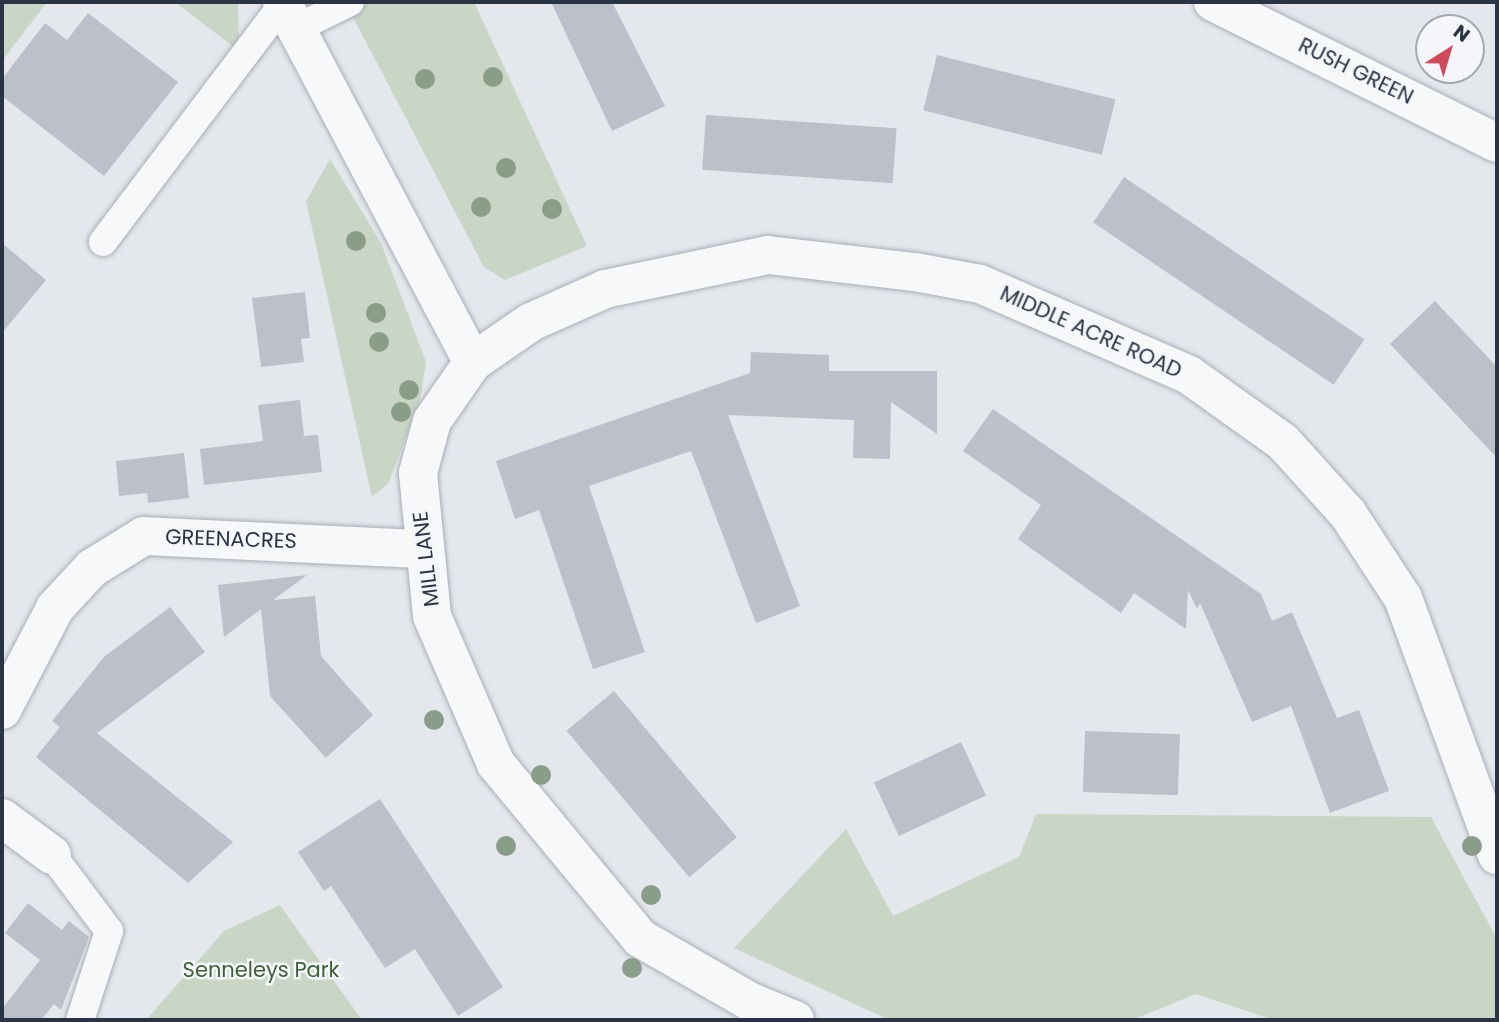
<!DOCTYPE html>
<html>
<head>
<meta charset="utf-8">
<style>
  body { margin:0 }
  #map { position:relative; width:1499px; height:1022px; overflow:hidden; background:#e4e7ec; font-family:Poppins,sans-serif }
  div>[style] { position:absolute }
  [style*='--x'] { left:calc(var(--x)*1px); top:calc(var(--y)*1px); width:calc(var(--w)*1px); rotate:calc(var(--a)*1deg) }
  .green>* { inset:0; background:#c9d6c5 }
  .building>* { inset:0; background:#bbc0ca; transform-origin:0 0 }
  .roads { filter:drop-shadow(0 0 2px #a9aeb7) drop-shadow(0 0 2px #a9aeb7) }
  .service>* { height:28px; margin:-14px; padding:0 14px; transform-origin:14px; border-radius:14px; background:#f7f8fa }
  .minor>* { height:38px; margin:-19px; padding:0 19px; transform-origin:19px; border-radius:19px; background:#f7f8fa }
  .trees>* { width:20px; height:20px; margin:-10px; border-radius:50%; background:#899d89 }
  span { translate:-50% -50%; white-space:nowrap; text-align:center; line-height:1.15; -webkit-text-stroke:5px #f4f6f9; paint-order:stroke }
  .street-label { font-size:21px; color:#2b3445 }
  .park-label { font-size:21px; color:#3f6138 }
  .frame { position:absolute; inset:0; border:4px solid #2b3445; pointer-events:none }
  .north { position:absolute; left:1415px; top:14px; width:70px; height:70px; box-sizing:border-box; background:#f4f6f9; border:2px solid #a4a8b1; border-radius:50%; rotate:37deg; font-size:19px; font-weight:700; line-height:28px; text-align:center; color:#2b3445 }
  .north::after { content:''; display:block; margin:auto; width:24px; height:32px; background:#d1495b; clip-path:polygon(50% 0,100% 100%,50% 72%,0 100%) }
</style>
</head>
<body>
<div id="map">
  <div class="green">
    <i style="clip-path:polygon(2px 2px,47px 2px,2px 61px)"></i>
    <i style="clip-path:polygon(175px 2px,238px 2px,239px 51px)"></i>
    <i style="clip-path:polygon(345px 2px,474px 2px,587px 246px,505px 280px,484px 267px)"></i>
    <i style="clip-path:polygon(330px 159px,381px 243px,426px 362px,420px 401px,388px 484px,372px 497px,306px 201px)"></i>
    <i style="clip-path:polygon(1036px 814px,1431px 817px,1497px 939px,1497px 1020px,1274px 1020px,1196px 994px,1132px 1020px,889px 1020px,734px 948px,846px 829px,893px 916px,1019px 857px)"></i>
    <i style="clip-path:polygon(280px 905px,362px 1020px,146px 1020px,224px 931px)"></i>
  </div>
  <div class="building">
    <i style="clip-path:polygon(551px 2px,612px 2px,665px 106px,612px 131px)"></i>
    <i style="clip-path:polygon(88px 13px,178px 82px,104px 176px,2px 96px,2px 79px,45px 23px,67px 40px)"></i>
    <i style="left:937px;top:55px;width:184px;height:57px;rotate:14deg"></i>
    <i style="left:706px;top:115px;width:191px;height:55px;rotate:4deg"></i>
    <i style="left:1124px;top:177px;width:290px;height:55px;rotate:34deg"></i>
    <i style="clip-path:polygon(2px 243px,46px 280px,2px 333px)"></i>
    <i style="clip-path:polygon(305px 292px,310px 338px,301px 339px,304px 362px,261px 367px,252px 298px)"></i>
    <i style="clip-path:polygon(1435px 301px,1497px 367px,1497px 458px,1390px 344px)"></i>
    <i style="clip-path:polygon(751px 352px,829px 355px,829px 371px,937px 371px,937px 434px,891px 402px,890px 459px,853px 458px,854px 420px,728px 415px,800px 606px,756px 623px,691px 451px,589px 486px,645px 652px,593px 669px,539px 510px,515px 519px,496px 461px,750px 373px)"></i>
    <i style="clip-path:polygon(300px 400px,304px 436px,318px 435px,322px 472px,204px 485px,200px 449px,263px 441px,258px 405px)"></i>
    <i style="clip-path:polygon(993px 409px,1261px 594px,1272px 621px,1292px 612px,1337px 718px,1359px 710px,1389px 791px,1330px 813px,1291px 706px,1252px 722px,1200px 603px,1197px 609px,1188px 590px,1186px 629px,1134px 593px,1121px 613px,1018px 539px,1041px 505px,963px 451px)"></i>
    <i style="clip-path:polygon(184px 453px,189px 498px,148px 503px,147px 493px,119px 496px,116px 461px)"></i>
    <i style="clip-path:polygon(307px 575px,273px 600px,315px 596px,321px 656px,373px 715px,326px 758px,270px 696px,261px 609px,224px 637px,218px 585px)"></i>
    <i style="clip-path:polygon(170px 607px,205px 652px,97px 733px,233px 842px,188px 883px,36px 757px,60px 727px,52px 721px,104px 657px)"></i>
    <i style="left:614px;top:691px;width:191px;height:62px;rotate:50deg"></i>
    <i style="left:1085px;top:731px;width:95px;height:61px;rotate:2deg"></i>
    <i style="left:961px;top:742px;width:59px;height:96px;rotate:65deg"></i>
    <i style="clip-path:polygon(380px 799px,503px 987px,458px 1016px,415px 949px,385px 968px,331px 886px,324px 891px,298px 852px)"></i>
    <i style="clip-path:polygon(28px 903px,62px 930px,69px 921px,89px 937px,61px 1010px,54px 1004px,41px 1020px,2px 1020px,2px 1009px,40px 960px,5px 933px)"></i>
  </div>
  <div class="roads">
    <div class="service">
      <i style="--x:295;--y:29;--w:61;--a:-26.1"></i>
      <i style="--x:103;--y:242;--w:298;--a:-52.9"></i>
      <i style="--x:52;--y:855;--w:95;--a:53.1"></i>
      <i style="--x:109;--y:931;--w:94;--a:108"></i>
    </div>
    <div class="minor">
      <i style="--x:282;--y:2;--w:408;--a:62.1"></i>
      <i style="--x:1213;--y:2;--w:317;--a:26.4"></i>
      <i style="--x:2;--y:710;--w:115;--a:-62.5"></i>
      <i style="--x:55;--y:608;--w:54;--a:-47.2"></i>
      <i style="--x:92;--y:568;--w:61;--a:-31.6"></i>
      <i style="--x:144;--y:536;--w:277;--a:2.7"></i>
      <i style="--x:2;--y:818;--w:62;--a:36.5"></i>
      <i style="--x:795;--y:1020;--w:50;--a:-157.6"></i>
      <i style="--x:749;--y:1001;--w:126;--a:-150"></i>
      <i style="--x:640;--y:938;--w:226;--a:-129.6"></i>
      <i style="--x:496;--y:764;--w:161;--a:-113.4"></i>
      <i style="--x:432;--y:616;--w:144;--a:-95.6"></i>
      <i style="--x:418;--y:473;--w:54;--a:-74.9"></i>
      <i style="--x:432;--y:421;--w:72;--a:-55.2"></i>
      <i style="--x:473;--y:362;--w:70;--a:-34.6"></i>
      <i style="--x:531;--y:322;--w:81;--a:-24"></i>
      <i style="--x:605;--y:289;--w:167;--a:-11.8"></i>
      <i style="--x:768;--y:255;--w:148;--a:6.6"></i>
      <i style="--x:915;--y:272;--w:66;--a:10.5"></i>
      <i style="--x:980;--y:284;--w:228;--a:23.5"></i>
      <i style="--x:1189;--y:375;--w:115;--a:35.5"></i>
      <i style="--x:1283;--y:442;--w:97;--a:47.9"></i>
      <i style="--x:1348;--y:514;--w:100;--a:56.8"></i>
      <i style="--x:1403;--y:598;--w:274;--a:69.9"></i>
    </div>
  </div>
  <div class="trees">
    <i style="left:493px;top:77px"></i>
    <i style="left:425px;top:79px"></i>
    <i style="left:506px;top:168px"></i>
    <i style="left:481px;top:207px"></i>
    <i style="left:552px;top:209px"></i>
    <i style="left:356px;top:241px"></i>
    <i style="left:376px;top:313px"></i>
    <i style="left:379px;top:342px"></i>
    <i style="left:409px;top:390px"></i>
    <i style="left:401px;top:412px"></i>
    <i style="left:434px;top:720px"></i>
    <i style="left:541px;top:775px"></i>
    <i style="left:506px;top:846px"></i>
    <i style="left:1472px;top:846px"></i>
    <i style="left:651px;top:895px"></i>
    <i style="left:632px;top:968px"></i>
  </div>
  <div class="street-label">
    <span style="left:1356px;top:71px;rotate:26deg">RUSH GREEN</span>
    <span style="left:1091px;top:332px;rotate:24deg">MIDDLE ACRE ROAD</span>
    <span style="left:231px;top:539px;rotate:2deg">GREENACRES</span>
    <span style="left:426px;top:559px;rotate:-97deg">MILL LANE</span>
  </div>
  <div class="park-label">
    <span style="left:261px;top:970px">Senneleys Park</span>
  </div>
  <div class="frame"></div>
  <div class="north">N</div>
</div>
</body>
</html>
